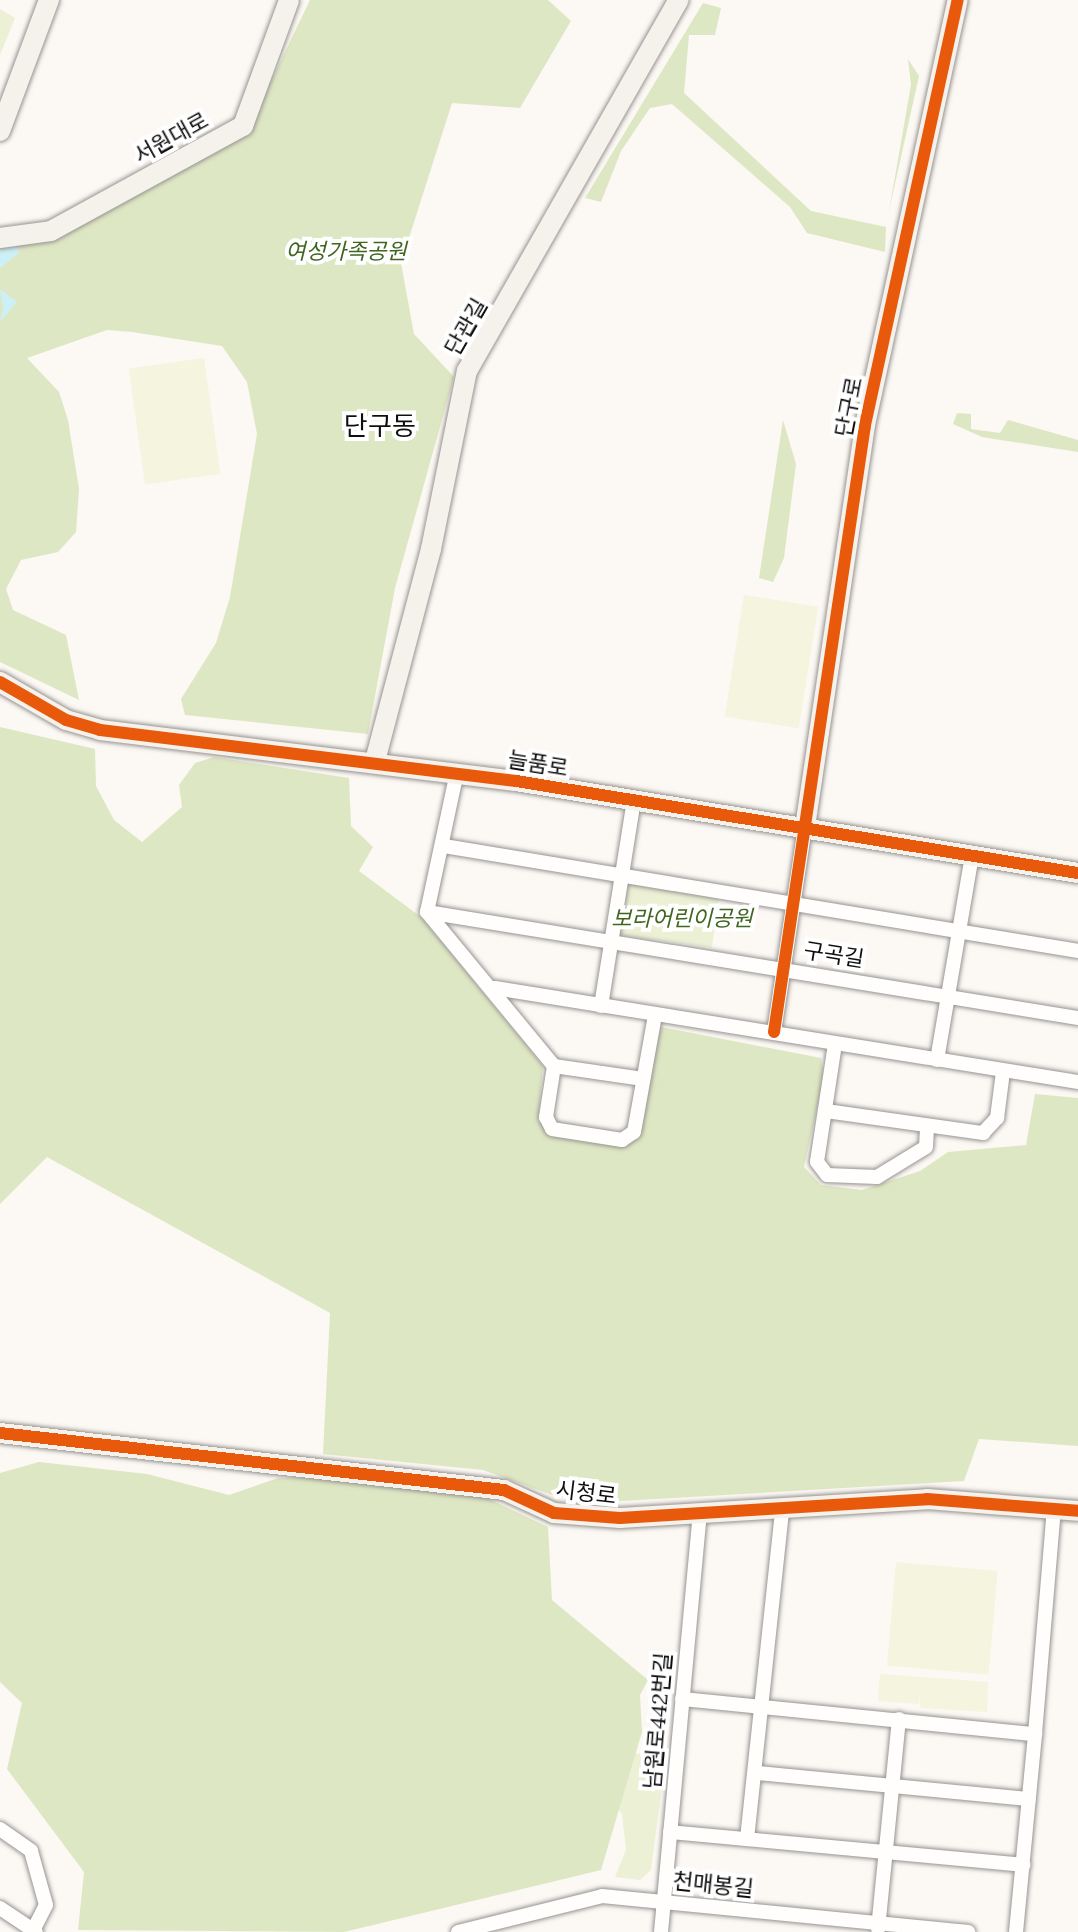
<!DOCTYPE html>
<html>
<head>
<meta charset="utf-8">
<style>
  body { margin:0 }
  #map { position:relative; width:1078px; height:1932px; overflow:hidden; background:#fcf8f4; font-family:Lora,"Noto Sans KR",serif }
  div>[style] { position:absolute }
  [style*='--x'] { left:calc(var(--x)*1px); top:calc(var(--y)*1px); width:calc(var(--w)*1px); rotate:calc(var(--a)*1deg) }
  .green>* { inset:0; background:#ecf0d5; transform-origin:0 0 }
  .forest>* { inset:0; background:#dee7c3 }
  .pitch>* { inset:0; background:#f4f4df; transform-origin:0 0 }
  .water>* { inset:0; background:#ccf0f5 }
  .roads { filter:drop-shadow(0 0 2px #969492) drop-shadow(0 0 2px #969492) }
  .street>* { height:14px; margin:-7px; padding:0 7px; transform-origin:7px; border-radius:7px; background:#fffefd }
  .secondary>* { height:20px; margin:-10px; padding:0 10px; transform-origin:10px; border-radius:10px; background:#f5f1eb }
  .cycleway>* { height:12px; margin:-6px; padding:0 6px; transform-origin:6px; border-radius:6px; background:#e8590c }
  span { translate:-50% -50%; white-space:nowrap; text-align:center; line-height:1.15; -webkit-text-stroke:8px #fff; paint-order:stroke }
  .street-label { font-size:22px; color:#0f0f0f }
  .park-label { font-size:22px; color:#406620; font-style:italic }
  .quarter-label { font-size:26px; color:#0f0f0f }
</style>
</head>
<body>
<div id="map">
  <div class="green">
    <i style="clip-path:polygon(0 9px,15px 18px,0 55px)"></i>
    <i style="left:625px;top:883px;width:95px;height:52px;rotate:8deg"></i>
    <i style="clip-path:polygon(631px 1753px,666px 1756px,651px 1870px,640px 1880px,615px 1877px,626px 1850px,622px 1814px,600px 1789px)"></i>
  </div>
  <div class="forest">
    <i style="clip-path:polygon(310px 0,548px 0,571px 21px,520px 108px,452px 103px,401px 263px,414px 334px,454px 377px,395px 588px,368px 734px,185px 715px,181px 699px,216px 643px,230px 597px,257px 434px,247px 382px,222px 346px,132px 332px,107px 330px,27px 358px,59px 392px,68px 420px,79px 489px,76px 532px,58px 552px,21px 560px,6px 589px,13px 610px,66px 635px,79px 700px,0 662px,0 244px,245px 135px)"></i>
    <i style="clip-path:polygon(703px 3px,721px 8px,715px 35px,689px 35px,684px 93px,811px 211px,886px 227px,885px 252px,807px 233px,790px 207px,672px 104px,650px 108px,621px 151px,601px 202px,585px 198px)"></i>
    <i style="clip-path:polygon(908px 59px,919px 76px,889px 211px,911px 85px)"></i>
    <i style="clip-path:polygon(957px 413px,971px 414px,971px 429px,1000px 433px,1008px 420px,1078px 440px,1078px 452px,982px 437px,953px 424px)"></i>
    <i style="clip-path:polygon(783px 420px,796px 464px,784px 558px,773px 582px,759px 578px)"></i>
    <i style="clip-path:polygon(0 727px,95px 749px,96px 786px,114px 820px,142px 842px,182px 807px,179px 785px,195px 763px,214px 757px,349px 778px,351px 826px,373px 847px,359px 871px,421px 917px,543px 1066px,538px 1121px,581px 1138px,639px 1131px,656px 1026px,821px 1058px,824px 1077px,804px 1167px,821px 1185px,862px 1190px,920px 1171px,948px 1152px,1026px 1145px,1035px 1094px,1078px 1098px,1078px 1446px,979px 1439px,964px 1481px,621px 1501px,555px 1496px,483px 1470px,323px 1454px,330px 1313px,47px 1157px,0 1204px)"></i>
    <i style="clip-path:polygon(39px 1462px,147px 1474px,229px 1495px,278px 1478px,320px 1477px,483px 1496px,548px 1527px,552px 1600px,648px 1680px,640px 1695px,642px 1732px,601px 1870px,344px 1932px,78px 1930px,84px 1872px,7px 1769px,22px 1703px,0 1682px,0 1473px)"></i>
  </div>
  <div class="pitch">
    <i style="left:204px;top:358px;width:117px;height:76px;rotate:82deg"></i>
    <i style="left:744px;top:595px;width:75px;height:123px;rotate:9deg"></i>
    <i style="left:896px;top:1562px;width:102px;height:104px;rotate:5deg"></i>
    <i style="clip-path:polygon(880px 1674px,988px 1682px,987px 1712px,920px 1708px,920px 1689px,919px 1704px,878px 1701px)"></i>
  </div>
  <div class="water">
    <i style="clip-path:polygon(15px 245px,20px 252px,0 268px,0 249px)"></i>
    <i style="clip-path:polygon(0 289px,17px 302px,0 322px,3px 309px)"></i>
  </div>
  <div class="roads">
    <div class="street">
      <i style="--x:457;--y:772;--w:143;--a:102.1"></i>
      <i style="--x:427;--y:912;--w:200;--a:50.5"></i>
      <i style="--x:554;--y:1066;--w:90;--a:8.3"></i>
      <i style="--x:444;--y:846;--w:643;--a:9.4"></i>
      <i style="--x:427;--y:912;--w:660;--a:9.25"></i>
      <i style="--x:495;--y:988;--w:591;--a:9.16"></i>
      <i style="--x:601;--y:1006;--w:210;--a:-80.9"></i>
      <i style="--x:774;--y:1032;--w:207;--a:-81.4"></i>
      <i style="--x:835;--y:1044;--w:119;--a:98.7"></i>
      <i style="--x:817;--y:1162;--w:16;--a:52"></i>
      <i style="--x:827;--y:1175;--w:50;--a:2.3"></i>
      <i style="--x:877;--y:1177;--w:57;--a:-31.5"></i>
      <i style="--x:926;--y:1147;--w:21;--a:-87"></i>
      <i style="--x:937;--y:1060;--w:207;--a:-80.3"></i>
      <i style="--x:554;--y:1066;--w:52;--a:98.9"></i>
      <i style="--x:546;--y:1117;--w:13;--a:63"></i>
      <i style="--x:552;--y:1129;--w:71;--a:8.9"></i>
      <i style="--x:622;--y:1140;--w:14;--a:-34"></i>
      <i style="--x:634;--y:1132;--w:119;--a:-79.8"></i>
      <i style="--x:826;--y:1111;--w:159;--a:8"></i>
      <i style="--x:983;--y:1133;--w:21;--a:-47"></i>
      <i style="--x:997;--y:1118;--w:46;--a:-82.6"></i>
      <i style="--x:682;--y:1699;--w:355;--a:5.7"></i>
      <i style="--x:1035;--y:1734;--w:226;--a:-85.2"></i>
      <i style="--x:757;--y:1773;--w:273;--a:5.5"></i>
      <i style="--x:0;--y:1829;--w:38;--a:35"></i>
      <i style="--x:31;--y:1851;--w:56;--a:74.5"></i>
      <i style="--x:46;--y:1905;--w:28;--a:117"></i>
      <i style="--x:670;--y:1832;--w:355;--a:5.3"></i>
      <i style="--x:747;--y:1839;--w:332;--a:-83.9"></i>
      <i style="--x:0;--y:1908;--w:43;--a:33.7"></i>
      <i style="--x:878;--y:1929;--w:211;--a:-84.3"></i>
      <i style="--x:458;--y:1932;--w:148;--a:-14"></i>
      <i style="--x:602;--y:1896;--w:368;--a:5.6"></i>
      <i style="--x:661;--y:1932;--w:421;--a:-84.7"></i>
      <i style="--x:1016;--y:1932;--w:199;--a:-84.5"></i>
    </div>
    <div class="secondary">
      <i style="--x:0;--y:131;--w:140;--a:-69.5"></i>
      <i style="--x:0;--y:238;--w:51;--a:-7.8"></i>
      <i style="--x:51;--y:231;--w:219;--a:-28.7"></i>
      <i style="--x:243;--y:126;--w:134;--a:-69.9"></i>
      <i style="--x:0;--y:682;--w:76;--a:29.9"></i>
      <i style="--x:66;--y:720;--w:35;--a:16"></i>
      <i style="--x:100;--y:730;--w:419;--a:7"></i>
      <i style="--x:516;--y:781;--w:569;--a:9.3"></i>
      <i style="--x:375;--y:761;--w:219;--a:-75.2"></i>
      <i style="--x:431;--y:549;--w:182;--a:-78.6"></i>
      <i style="--x:467;--y:371;--w:427;--a:-60.3"></i>
      <i style="--x:805;--y:827;--w:406;--a:-81.5"></i>
      <i style="--x:865;--y:425;--w:435;--a:-77.7"></i>
      <i style="--x:0;--y:1433;--w:507;--a:6.45"></i>
      <i style="--x:504;--y:1490;--w:55;--a:24.7"></i>
      <i style="--x:554;--y:1513;--w:66;--a:4.3"></i>
      <i style="--x:620;--y:1518;--w:308;--a:-3.5"></i>
      <i style="--x:927;--y:1499;--w:151;--a:4.5"></i>
    </div>
  </div>
  <div class="cycleway">
    <i style="--x:0;--y:682;--w:76;--a:29.9"></i>
    <i style="--x:66;--y:720;--w:35;--a:16"></i>
    <i style="--x:100;--y:730;--w:419;--a:7"></i>
    <i style="--x:516;--y:781;--w:569;--a:9.3"></i>
    <i style="--x:774;--y:1032;--w:614;--a:-81.47"></i>
    <i style="--x:865;--y:425;--w:435;--a:-77.7"></i>
    <i style="--x:0;--y:1433;--w:507;--a:6.45"></i>
    <i style="--x:504;--y:1490;--w:55;--a:24.7"></i>
    <i style="--x:554;--y:1513;--w:66;--a:4.3"></i>
    <i style="--x:620;--y:1518;--w:308;--a:-3.5"></i>
    <i style="--x:927;--y:1499;--w:151;--a:4.5"></i>
  </div>
  <div class="street-label">
    <span style="left:171px;top:138px;rotate:-29deg">서원대로</span>
    <span style="left:466px;top:327px;rotate:-60deg">단관길</span>
    <span style="left:849px;top:407px;rotate:-79deg">단구로</span>
    <span style="left:538px;top:764px;rotate:9deg">늘품로</span>
    <span style="left:834px;top:955px;rotate:9deg">구곡길</span>
    <span style="left:586px;top:1493px;rotate:7deg">시청로</span>
    <span style="left:658px;top:1721px;rotate:-85deg">남원로442번길</span>
    <span style="left:713px;top:1885px;rotate:6deg">천매봉길</span>
  </div>
  <div class="park-label">
    <span style="left:346px;top:252px">여성가족공원</span>
    <span style="left:682px;top:919px">보라어린이공원</span>
  </div>
  <div class="quarter-label">
    <span style="left:380px;top:426px">단구동</span>
  </div>
</div>
</body>
</html>
